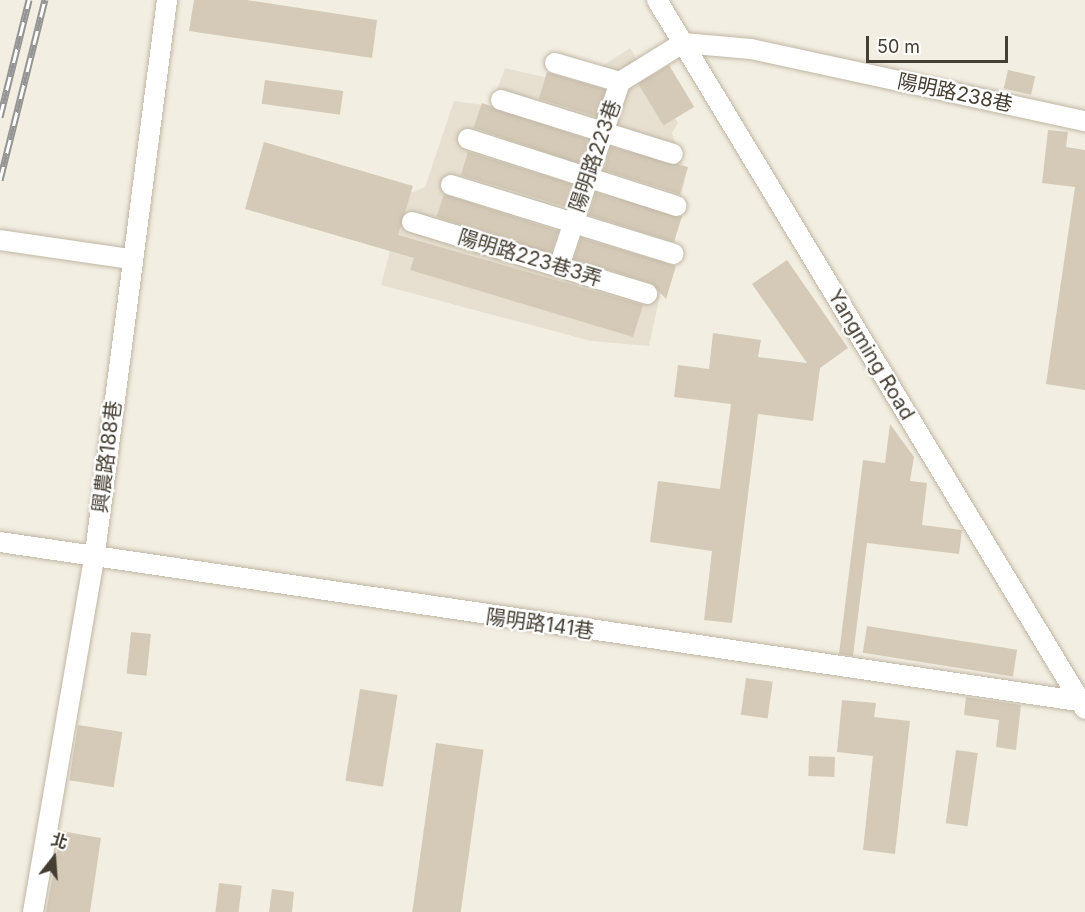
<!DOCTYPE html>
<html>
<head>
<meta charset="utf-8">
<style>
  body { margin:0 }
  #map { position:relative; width:1085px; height:912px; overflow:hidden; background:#f3eee2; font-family:Inter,"Noto Sans TC",sans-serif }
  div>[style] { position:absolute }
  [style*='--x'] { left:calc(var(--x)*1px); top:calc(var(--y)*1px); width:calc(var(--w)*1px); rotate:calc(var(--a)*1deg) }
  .residential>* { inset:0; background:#e7e0d0 }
  .building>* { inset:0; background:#d5cab7; transform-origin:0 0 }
  .roads { filter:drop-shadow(0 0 2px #bfb6a4) drop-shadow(0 0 2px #bfb6a4) }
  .minor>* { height:20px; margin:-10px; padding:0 10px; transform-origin:10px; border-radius:10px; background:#fff }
  .rail>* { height:7px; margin-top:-3.5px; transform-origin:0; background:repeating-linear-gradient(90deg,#fff 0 14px,#949494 0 28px); box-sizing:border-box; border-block:2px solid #949494 }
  span { translate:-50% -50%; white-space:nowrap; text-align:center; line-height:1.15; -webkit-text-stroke:4.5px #fff; paint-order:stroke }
  .street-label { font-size:20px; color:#453e32 }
  .north { position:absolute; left:24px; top:828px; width:60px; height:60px; -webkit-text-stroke:4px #fff; paint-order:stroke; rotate:17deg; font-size:16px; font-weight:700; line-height:24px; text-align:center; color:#453e32 }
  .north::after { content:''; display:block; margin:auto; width:21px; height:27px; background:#453e32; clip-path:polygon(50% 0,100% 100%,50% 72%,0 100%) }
  .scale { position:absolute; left:866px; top:36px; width:142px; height:27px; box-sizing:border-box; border:3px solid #453e32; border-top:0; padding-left:8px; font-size:18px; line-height:21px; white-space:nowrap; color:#453e32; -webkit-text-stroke:4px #fff; paint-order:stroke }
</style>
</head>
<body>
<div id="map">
  <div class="residential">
    <i style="clip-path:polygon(630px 48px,678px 123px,672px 133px,686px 174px,649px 346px,591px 341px,381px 285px,405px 195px,425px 187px,454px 101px,491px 106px,505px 68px,575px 84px)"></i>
  </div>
  <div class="building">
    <i style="clip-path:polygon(194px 0,247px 0,377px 20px,372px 58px,189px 31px)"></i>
    <i style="left:669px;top:65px;width:49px;height:36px;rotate:59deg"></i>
    <i style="left:1008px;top:70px;width:28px;height:19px;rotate:13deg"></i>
    <i style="left:547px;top:72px;width:61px;height:28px;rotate:17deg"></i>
    <i style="left:265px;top:80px;width:79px;height:24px;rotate:8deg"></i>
    <i style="left:482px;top:103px;width:112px;height:26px;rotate:19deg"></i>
    <i style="clip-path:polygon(1048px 130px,1068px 132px,1066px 147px,1085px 150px,1085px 390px,1046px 384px,1075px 187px,1042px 183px)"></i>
    <i style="clip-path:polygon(264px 142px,413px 186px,398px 235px,643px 305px,633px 337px,410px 270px,414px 258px,245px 209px)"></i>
    <i style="clip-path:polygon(611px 147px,688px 167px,680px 194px,604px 170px)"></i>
    <i style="left:468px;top:152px;width:110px;height:24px;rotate:17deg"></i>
    <i style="clip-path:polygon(596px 193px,682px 216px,674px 242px,589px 215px)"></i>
    <i style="left:444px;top:194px;width:120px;height:24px;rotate:18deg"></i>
    <i style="clip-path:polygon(581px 238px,676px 266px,666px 299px,651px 283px,574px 259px)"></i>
    <i style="clip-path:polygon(787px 260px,848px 348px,820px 368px,813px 421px,758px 414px,732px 623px,704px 620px,712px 551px,650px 542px,658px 481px,720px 489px,731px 404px,674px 397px,678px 365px,709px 369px,713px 333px,761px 340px,758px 357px,807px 363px,752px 284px)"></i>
    <i style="clip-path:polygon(890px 424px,914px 457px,910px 481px,927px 483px,922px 525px,962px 530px,959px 554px,867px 543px,853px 656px,839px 654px,863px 460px,885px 463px)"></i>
    <i style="left:867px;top:626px;width:152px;height:27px;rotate:9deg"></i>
    <i style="left:131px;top:632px;width:20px;height:42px;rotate:6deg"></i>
    <i style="left:746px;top:678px;width:27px;height:37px;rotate:8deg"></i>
    <i style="left:360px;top:689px;width:38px;height:93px;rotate:9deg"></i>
    <i style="clip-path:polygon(966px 697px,1021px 705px,1016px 750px,996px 747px,999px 720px,964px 715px)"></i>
    <i style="clip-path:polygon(842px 700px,876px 703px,874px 717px,910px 721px,895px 854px,863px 850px,873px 756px,837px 752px)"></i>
    <i style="left:78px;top:725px;width:45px;height:56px;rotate:9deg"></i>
    <i style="left:436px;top:743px;width:48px;height:171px;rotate:8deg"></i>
    <i style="left:956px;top:750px;width:22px;height:74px;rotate:8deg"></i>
    <i style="left:809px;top:756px;width:26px;height:20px;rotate:2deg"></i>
    <i style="clip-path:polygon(61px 831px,101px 838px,90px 912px,46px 912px)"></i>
    <i style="left:219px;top:883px;width:23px;height:29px;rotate:7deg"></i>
    <i style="clip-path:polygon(272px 889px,294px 892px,292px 912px,269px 912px)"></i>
  </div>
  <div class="roads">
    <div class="minor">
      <i style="--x:657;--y:0;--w:828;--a:58.88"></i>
      <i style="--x:555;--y:63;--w:68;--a:16.3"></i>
      <i style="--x:501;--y:100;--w:180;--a:17.4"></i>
      <i style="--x:468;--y:139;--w:219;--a:17.8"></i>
      <i style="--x:451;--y:185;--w:233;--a:17.2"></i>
      <i style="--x:412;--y:222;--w:246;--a:17"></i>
      <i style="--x:0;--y:240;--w:131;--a:8.3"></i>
      <i style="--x:559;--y:267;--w:195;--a:-71.8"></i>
      <i style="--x:620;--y:82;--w:74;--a:-31.8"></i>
      <i style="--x:683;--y:43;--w:68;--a:5"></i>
      <i style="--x:751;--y:49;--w:342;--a:12.2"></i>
      <i style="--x:0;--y:542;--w:1097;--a:8.39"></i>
      <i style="--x:33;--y:912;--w:364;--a:-80.2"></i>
      <i style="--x:95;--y:553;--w:558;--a:-82.58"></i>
    </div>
  </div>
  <div class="rail">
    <i style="--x:0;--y:117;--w:121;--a:-76.1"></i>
    <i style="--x:0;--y:180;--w:186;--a:-76"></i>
  </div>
  <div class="street-label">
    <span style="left:955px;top:93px;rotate:12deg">陽明路238巷</span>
    <span style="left:595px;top:156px;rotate:-71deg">陽明路223巷</span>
    <span style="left:530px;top:258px;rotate:17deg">陽明路223巷3弄</span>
    <span style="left:871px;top:355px;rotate:59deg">Yangming Road</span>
    <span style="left:107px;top:457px;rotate:-83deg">興農路188巷</span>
    <span style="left:540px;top:624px;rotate:8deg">陽明路141巷</span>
  </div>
  <div class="north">北</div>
  <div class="scale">50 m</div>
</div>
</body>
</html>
